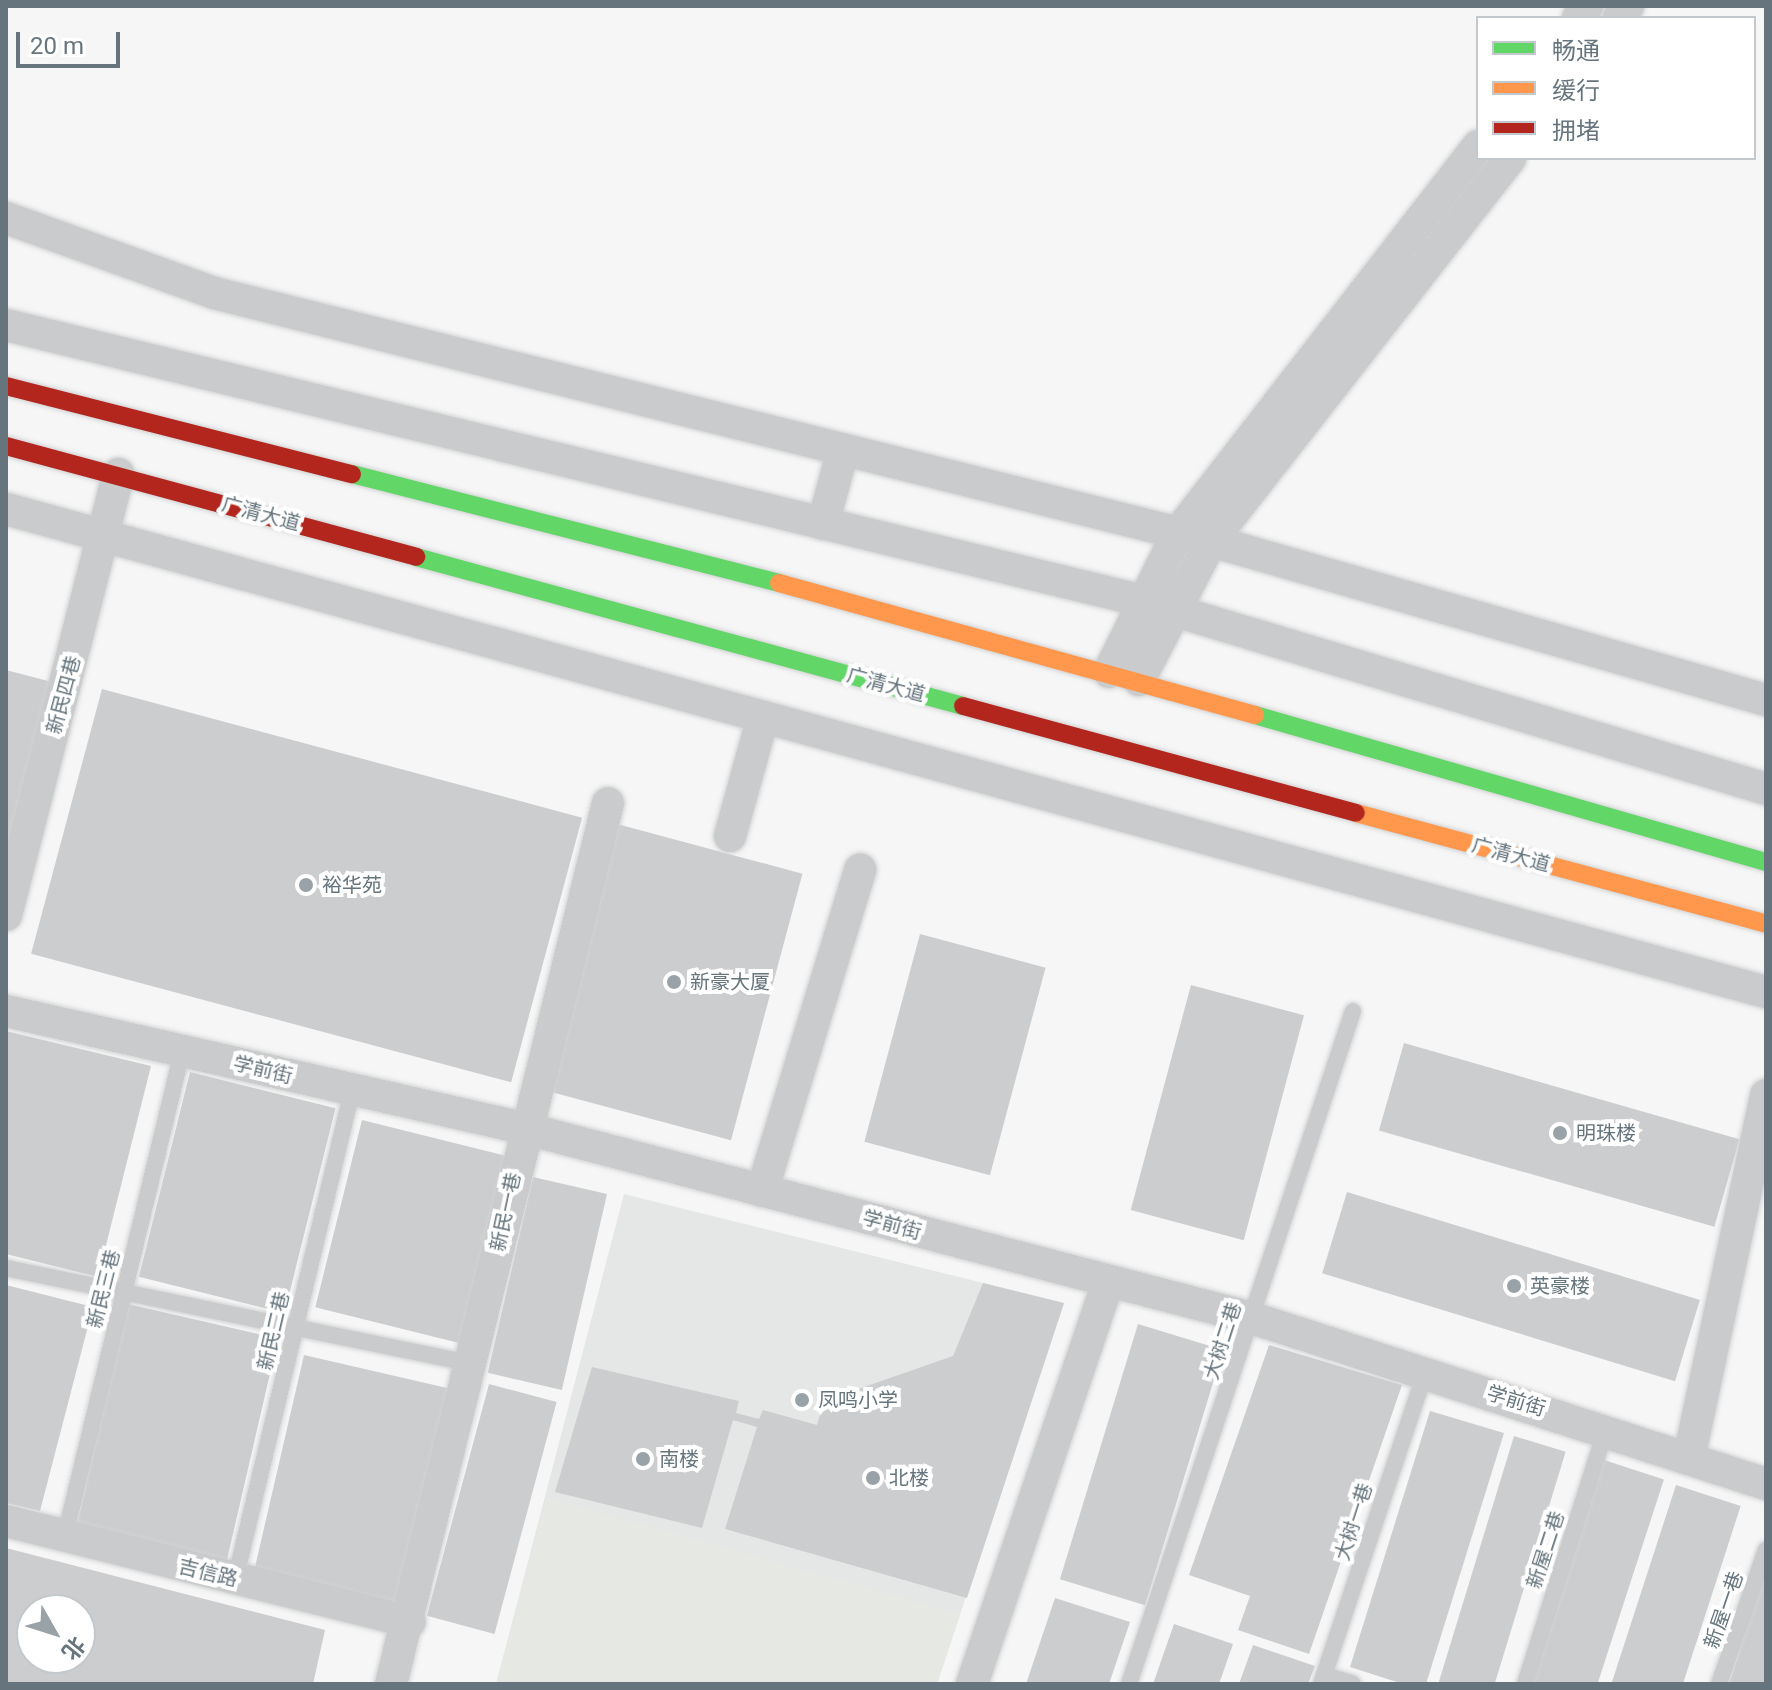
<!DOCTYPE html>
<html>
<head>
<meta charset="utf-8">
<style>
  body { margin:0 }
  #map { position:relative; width:1772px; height:1690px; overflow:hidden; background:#f6f6f6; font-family:Roboto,"Noto Sans SC",sans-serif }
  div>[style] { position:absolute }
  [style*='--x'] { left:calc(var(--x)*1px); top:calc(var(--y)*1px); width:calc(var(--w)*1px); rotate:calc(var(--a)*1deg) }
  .built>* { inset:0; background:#e5e7e6 }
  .green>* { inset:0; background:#e6e8e4 }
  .building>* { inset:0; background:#cccdce; transform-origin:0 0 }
  .roads { filter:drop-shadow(0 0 2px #d1d2d3) drop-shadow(0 0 2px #d1d2d3) }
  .lane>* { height:16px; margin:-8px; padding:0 8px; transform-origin:8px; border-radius:8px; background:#c9cbcc }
  .street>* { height:32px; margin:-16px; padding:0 16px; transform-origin:16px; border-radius:16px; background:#c9cbcc }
  .fast>* { height:18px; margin:-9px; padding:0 9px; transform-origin:9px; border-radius:9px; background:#63d668 }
  .slow>* { height:18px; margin:-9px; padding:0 9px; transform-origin:9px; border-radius:9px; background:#ff974d }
  .jam>* { height:18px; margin:-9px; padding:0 9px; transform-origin:9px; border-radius:9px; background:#b3261e }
  .dots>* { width:22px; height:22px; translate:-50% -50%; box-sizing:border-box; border:4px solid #fff; border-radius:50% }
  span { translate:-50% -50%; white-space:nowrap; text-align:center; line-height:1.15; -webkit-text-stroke:8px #fff; paint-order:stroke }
  .street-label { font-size:20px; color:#66757d }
  .poi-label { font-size:20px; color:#66757d }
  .left { translate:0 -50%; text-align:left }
  .frame { position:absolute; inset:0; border:8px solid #66757d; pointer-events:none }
  .legend { position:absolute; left:1476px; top:16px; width:280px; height:144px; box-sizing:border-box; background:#fff; border:2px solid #c2c8cb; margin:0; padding:10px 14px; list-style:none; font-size:24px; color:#66757d }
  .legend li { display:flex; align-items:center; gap:16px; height:40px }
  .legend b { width:40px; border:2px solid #c2c8cb }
  .north { position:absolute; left:16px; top:1594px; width:80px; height:80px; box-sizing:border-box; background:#fff; border:2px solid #c2c8cb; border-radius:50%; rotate:129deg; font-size:22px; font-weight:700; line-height:32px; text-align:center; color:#66757d }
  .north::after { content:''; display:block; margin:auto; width:28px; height:36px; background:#98a2a7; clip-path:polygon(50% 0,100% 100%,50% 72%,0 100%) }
  .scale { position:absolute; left:16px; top:32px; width:104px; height:36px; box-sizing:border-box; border:4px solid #66757d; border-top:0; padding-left:10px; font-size:24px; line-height:28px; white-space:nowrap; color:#66757d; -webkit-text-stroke:6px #fff; paint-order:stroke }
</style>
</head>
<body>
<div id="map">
  <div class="built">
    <i style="clip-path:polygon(624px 1194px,1064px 1303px,937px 1684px,496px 1684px)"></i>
  </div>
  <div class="green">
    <i style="clip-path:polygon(547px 1498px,960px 1614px,937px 1684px,496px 1684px)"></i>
  </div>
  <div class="building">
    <i style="clip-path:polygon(6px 670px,52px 682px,6px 854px)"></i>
    <i style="left:102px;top:689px;width:497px;height:274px;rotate:15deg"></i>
    <i style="left:617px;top:824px;width:192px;height:276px;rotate:15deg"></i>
    <i style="left:920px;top:934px;width:130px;height:215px;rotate:15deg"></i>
    <i style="left:1191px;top:985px;width:117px;height:233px;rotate:15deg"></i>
    <i style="clip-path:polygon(6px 1031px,151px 1066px,98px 1277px,6px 1254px)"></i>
    <i style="left:1404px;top:1043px;width:349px;height:91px;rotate:16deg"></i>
    <i style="left:190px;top:1072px;width:150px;height:211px;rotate:14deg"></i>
    <i style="left:362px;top:1120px;width:150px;height:193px;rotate:14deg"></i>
    <i style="left:533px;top:1177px;width:76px;height:201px;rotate:13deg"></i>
    <i style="left:1347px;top:1192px;width:369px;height:85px;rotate:17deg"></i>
    <i style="clip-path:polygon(983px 1283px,1064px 1303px,967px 1598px,725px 1529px,757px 1427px,733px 1420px,702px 1528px,555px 1492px,592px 1367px,739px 1401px,736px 1413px,759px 1419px,763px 1410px,817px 1425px,824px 1401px,953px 1356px)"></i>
    <i style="clip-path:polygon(6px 1285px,93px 1307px,40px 1511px,6px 1503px)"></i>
    <i style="left:128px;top:1304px;width:154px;height:231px;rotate:13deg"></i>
    <i style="left:1138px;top:1324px;width:89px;height:267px;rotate:17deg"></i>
    <i style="clip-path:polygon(1269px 1345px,1402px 1385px,1309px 1654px,1238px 1630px,1250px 1596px,1189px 1575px)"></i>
    <i style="left:304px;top:1355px;width:148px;height:220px;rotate:13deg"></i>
    <i style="left:489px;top:1384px;width:70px;height:240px;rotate:15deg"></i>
    <i style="clip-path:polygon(1430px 1411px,1504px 1433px,1426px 1684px,1403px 1684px,1350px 1667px)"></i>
    <i style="left:1514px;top:1436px;width:54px;height:260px;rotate:17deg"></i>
    <i style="left:1604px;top:1460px;width:63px;height:235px;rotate:18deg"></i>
    <i style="left:1676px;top:1485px;width:68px;height:209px;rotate:18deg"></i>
    <i style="clip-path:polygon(evenodd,6px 1548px,325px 1630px,313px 1684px,6px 1684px,6px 1548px,32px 1610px,80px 1610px,80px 1658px,32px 1658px,32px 1610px)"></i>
    <i style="clip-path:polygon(1765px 1573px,1766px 1684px,1729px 1684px)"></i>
    <i style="clip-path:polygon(1055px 1598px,1130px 1622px,1109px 1684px,1026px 1684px)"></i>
    <i style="clip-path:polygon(1174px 1624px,1233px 1644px,1219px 1684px,1153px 1684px)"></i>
    <i style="clip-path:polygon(1253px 1645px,1315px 1666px,1308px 1684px,1239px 1684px)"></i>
  </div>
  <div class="roads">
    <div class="lane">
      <i style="--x:6;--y:1268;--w:476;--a:11.6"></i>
      <i style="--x:65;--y:1536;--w:499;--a:-76.4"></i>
      <i style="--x:235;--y:1580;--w:503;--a:-76.54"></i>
      <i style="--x:1324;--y:1675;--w:30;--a:17"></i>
      <i style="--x:1129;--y:1684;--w:709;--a:-71.59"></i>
      <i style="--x:1321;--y:1684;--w:328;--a:-71.5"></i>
      <i style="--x:1525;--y:1684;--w:269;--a:-72.4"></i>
      <i style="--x:1719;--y:1684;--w:142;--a:-70.7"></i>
    </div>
    <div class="street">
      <i style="--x:1578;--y:18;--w:15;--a:-53"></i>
      <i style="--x:1619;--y:18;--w:15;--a:-53"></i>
      <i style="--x:6;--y:218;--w:221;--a:19.8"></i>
      <i style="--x:214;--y:293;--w:1027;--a:13.97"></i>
      <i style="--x:1211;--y:541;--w:577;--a:15.99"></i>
      <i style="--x:6;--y:325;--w:1166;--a:13.64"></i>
      <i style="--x:1139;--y:600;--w:655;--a:16.77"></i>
      <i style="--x:6;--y:509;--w:1825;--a:15.35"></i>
      <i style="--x:823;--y:524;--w:77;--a:-74.9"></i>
      <i style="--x:1109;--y:672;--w:155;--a:-63.6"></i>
      <i style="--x:1178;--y:533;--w:490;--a:-52.2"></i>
      <i style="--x:1139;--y:680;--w:157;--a:-62.6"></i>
      <i style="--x:1211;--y:541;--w:486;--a:-52"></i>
      <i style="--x:730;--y:836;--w:123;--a:-74.5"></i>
      <i style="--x:6;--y:915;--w:455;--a:-75.7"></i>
      <i style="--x:6;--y:1011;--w:530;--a:12.75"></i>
      <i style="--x:523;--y:1128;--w:753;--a:14.61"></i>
      <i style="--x:1252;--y:1318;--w:540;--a:17.9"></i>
      <i style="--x:762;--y:1191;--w:336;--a:-73"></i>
      <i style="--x:1689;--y:1458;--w:371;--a:-78"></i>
      <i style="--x:6;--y:1521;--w:416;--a:14"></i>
      <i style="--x:391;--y:1684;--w:907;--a:-76.16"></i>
      <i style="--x:972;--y:1684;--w:423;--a:-71.3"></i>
    </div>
    <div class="fast">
      <i style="--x:352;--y:474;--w:441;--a:14.3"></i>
      <i style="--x:416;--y:557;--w:567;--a:15.24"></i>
      <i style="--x:1255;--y:715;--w:532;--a:16.05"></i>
    </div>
    <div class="slow">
      <i style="--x:779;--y:583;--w:494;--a:15.5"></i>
      <i style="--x:1356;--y:813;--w:425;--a:15.1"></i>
    </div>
    <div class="jam">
      <i style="--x:6;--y:386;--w:357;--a:14.3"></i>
      <i style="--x:6;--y:446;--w:425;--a:15.1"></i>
      <i style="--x:963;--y:706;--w:407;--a:15.2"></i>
    </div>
  </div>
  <div class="dots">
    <i style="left:306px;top:885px;background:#98a2a7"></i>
    <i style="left:674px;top:982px;background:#98a2a7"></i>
    <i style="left:1560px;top:1133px;background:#98a2a7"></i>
    <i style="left:1514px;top:1286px;background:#98a2a7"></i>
    <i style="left:802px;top:1400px;background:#98a2a7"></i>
    <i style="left:643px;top:1459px;background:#98a2a7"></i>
    <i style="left:873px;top:1478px;background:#98a2a7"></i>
  </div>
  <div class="street-label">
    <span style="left:261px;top:514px;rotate:15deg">广清大道</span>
    <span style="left:886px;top:685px;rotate:15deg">广清大道</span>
    <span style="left:64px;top:695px;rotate:-75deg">新民四巷</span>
    <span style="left:1511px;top:855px;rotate:15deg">广清大道</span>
    <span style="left:263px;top:1070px;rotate:13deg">学前街</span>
    <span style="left:506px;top:1212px;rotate:-78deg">新民一巷</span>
    <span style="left:892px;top:1225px;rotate:15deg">学前街</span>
    <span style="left:104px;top:1289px;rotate:-76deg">新民三巷</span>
    <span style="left:274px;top:1331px;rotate:-77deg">新民二巷</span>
    <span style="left:1223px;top:1341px;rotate:-72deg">大树二巷</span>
    <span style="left:1516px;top:1401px;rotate:17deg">学前街</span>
    <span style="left:1354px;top:1522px;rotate:-72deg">大树一巷</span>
    <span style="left:1546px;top:1550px;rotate:-72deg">新屋二巷</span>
    <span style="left:208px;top:1573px;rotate:14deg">吉信路</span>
    <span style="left:1724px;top:1610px;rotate:-71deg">新屋一巷</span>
  </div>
  <div class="poi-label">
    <span class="left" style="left:322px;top:885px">裕华苑</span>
    <span class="left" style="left:690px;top:982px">新豪大厦</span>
    <span class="left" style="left:1576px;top:1133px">明珠楼</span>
    <span class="left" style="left:1530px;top:1286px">英豪楼</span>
    <span class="left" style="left:818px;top:1400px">凤鸣小学</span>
    <span class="left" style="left:659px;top:1459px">南楼</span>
    <span class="left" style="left:889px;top:1478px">北楼</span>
  </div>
  <div class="frame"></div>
  <ul class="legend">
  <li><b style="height:10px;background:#63d668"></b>畅通</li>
  <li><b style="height:10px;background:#ff974d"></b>缓行</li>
  <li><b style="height:10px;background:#b3261e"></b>拥堵</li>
  </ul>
  <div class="north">北</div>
  <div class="scale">20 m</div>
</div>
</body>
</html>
